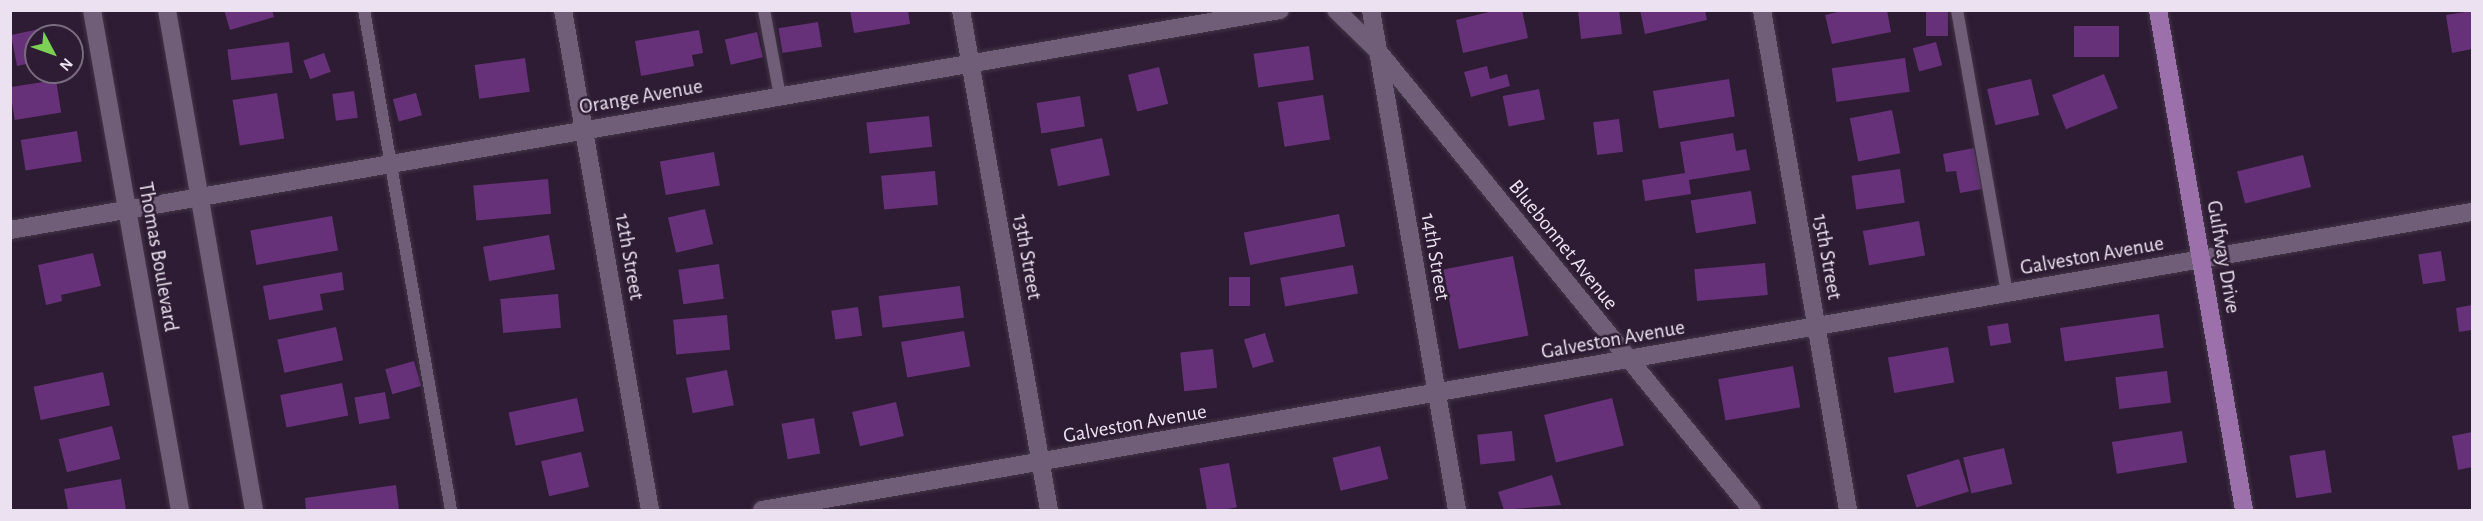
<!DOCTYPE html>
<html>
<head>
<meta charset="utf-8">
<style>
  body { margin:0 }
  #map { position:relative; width:2483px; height:521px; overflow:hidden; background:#2d1c33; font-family:"Alegreya Sans",sans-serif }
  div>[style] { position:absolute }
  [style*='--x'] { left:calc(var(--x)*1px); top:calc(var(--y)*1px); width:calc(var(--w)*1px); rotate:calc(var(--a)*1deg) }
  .building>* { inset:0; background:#663178; transform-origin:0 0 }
  .roads { filter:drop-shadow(0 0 2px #443649) drop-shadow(0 0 2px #443649) }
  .lane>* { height:12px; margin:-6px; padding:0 6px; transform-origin:6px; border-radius:6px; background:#705d77 }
  .street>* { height:18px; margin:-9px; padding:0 9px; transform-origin:9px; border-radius:9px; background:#705d77 }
  .secondary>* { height:18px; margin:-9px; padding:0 9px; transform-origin:9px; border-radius:9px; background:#705d77 }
  .primary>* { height:18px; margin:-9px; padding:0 9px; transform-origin:9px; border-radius:9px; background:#9c70ab }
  span { translate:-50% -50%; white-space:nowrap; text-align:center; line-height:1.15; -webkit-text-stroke:5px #2d1c33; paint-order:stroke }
  .street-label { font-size:21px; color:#ece1f0 }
  .frame { position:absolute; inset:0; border:12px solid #ece1f0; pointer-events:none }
  .north { position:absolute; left:24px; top:24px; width:60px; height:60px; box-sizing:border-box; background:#2d1c33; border:2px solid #796b7f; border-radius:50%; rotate:131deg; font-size:16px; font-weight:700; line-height:24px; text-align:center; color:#ece1f0 }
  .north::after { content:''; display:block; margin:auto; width:21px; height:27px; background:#7cd155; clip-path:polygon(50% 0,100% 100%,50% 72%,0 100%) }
</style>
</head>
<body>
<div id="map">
  <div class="building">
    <i style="clip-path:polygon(224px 10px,272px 10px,274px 17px,230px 30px)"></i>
    <i style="clip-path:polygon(850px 10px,908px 10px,910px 24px,854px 33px)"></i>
    <i style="clip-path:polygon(1497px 10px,1522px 10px,1528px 38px,1463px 53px,1456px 20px)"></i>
    <i style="clip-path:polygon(1578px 10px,1619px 10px,1622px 34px,1581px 39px)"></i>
    <i style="clip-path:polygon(1640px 10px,1705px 10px,1707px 20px,1645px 34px)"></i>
    <i style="clip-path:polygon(1846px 10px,1887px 10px,1891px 32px,1832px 44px,1825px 15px)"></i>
    <i style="left:1926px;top:10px;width:22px;height:26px"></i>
    <i style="clip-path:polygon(2472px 11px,2472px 49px,2452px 53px,2446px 15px)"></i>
    <i style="left:818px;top:22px;width:25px;height:40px;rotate:81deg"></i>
    <i style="clip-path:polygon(54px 26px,56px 36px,36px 36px,36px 62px,17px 66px,11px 35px)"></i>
    <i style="left:2074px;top:26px;width:45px;height:31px"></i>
    <i style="clip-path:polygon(699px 30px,703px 53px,692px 55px,694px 66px,641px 76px,635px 41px)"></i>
    <i style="left:757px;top:32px;width:26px;height:33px;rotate:77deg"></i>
    <i style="left:289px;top:42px;width:31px;height:62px;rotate:83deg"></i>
    <i style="left:1936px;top:42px;width:24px;height:24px;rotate:75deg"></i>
    <i style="left:1309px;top:46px;width:34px;height:56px;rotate:82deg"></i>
    <i style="left:324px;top:53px;width:20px;height:22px;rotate:70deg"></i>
    <i style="left:525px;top:58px;width:34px;height:51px;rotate:82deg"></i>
    <i style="left:1905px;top:58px;width:34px;height:74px;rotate:82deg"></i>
    <i style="clip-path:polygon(1487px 66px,1490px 79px,1507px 74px,1510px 86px,1471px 97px,1464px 72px)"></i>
    <i style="left:1159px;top:67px;width:38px;height:32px;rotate:76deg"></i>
    <i style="left:2104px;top:74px;width:37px;height:56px;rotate:68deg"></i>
    <i style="left:1729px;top:79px;width:38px;height:77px;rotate:81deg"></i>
    <i style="left:2031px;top:79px;width:37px;height:45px;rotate:77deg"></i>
    <i style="left:56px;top:80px;width:33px;height:47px;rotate:81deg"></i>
    <i style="left:1539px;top:89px;width:31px;height:37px;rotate:79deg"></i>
    <i style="left:354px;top:91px;width:27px;height:22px;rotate:82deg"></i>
    <i style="left:277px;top:93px;width:46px;height:45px;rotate:81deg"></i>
    <i style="left:416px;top:93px;width:23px;height:24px;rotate:75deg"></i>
    <i style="left:1323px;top:95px;width:45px;height:46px;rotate:81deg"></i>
    <i style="left:1080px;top:96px;width:31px;height:44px;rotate:81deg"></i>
    <i style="left:1892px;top:110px;width:44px;height:43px;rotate:79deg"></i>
    <i style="left:929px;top:116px;width:31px;height:63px;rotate:84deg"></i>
    <i style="left:1619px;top:119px;width:33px;height:26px;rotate:83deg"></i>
    <i style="left:77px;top:131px;width:31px;height:57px;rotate:81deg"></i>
    <i style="clip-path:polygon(1733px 133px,1736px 151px,1746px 149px,1750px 170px,1689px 180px,1691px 194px,1645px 201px,1642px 180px,1685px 173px,1680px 142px)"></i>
    <i style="left:1102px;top:138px;width:38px;height:53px;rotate:78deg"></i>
    <i style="clip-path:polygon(1974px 148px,1982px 189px,1960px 193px,1956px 171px,1946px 172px,1943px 154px)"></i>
    <i style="left:714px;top:152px;width:34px;height:55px;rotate:80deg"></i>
    <i style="left:2303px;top:155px;width:33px;height:68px;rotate:76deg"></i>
    <i style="left:1900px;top:169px;width:34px;height:49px;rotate:82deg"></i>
    <i style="left:935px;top:171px;width:34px;height:54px;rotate:85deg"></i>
    <i style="left:548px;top:179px;width:35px;height:75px;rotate:85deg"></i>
    <i style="left:1751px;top:191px;width:33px;height:61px;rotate:81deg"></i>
    <i style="left:705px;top:209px;width:36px;height:38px;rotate:77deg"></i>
    <i style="left:1339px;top:214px;width:33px;height:97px;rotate:79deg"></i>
    <i style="left:332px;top:216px;width:35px;height:83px;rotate:80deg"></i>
    <i style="left:1919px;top:221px;width:35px;height:57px;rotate:80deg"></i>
    <i style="left:549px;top:235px;width:35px;height:67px;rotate:80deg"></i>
    <i style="left:2441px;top:251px;width:30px;height:23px;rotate:81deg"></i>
    <i style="clip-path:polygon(93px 253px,101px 286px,61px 295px,62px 301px,46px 305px,38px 265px)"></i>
    <i style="left:1513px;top:256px;width:81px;height:71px;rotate:79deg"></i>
    <i style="left:1765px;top:263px;width:32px;height:71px;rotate:85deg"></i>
    <i style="left:719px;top:264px;width:35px;height:41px;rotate:82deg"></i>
    <i style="left:1353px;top:265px;width:29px;height:74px;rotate:80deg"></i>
    <i style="clip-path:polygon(342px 272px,344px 290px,320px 294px,323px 310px,269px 320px,263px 286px)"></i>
    <i style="left:1229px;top:277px;width:21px;height:29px"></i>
    <i style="left:960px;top:286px;width:32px;height:82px;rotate:83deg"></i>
    <i style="left:558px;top:294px;width:34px;height:58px;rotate:85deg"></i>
    <i style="clip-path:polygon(2472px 305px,2472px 330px,2459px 332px,2456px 308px)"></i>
    <i style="left:858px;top:307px;width:29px;height:27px;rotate:82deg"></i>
    <i style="left:2159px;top:314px;width:34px;height:100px;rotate:82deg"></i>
    <i style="left:727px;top:315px;width:35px;height:54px;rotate:85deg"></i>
    <i style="left:2008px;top:323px;width:20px;height:21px;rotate:81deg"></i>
    <i style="left:336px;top:327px;width:34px;height:60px;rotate:78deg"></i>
    <i style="left:964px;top:331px;width:36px;height:64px;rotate:80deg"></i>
    <i style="left:1265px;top:333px;width:30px;height:22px;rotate:73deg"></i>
    <i style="left:1948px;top:347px;width:36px;height:61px;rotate:80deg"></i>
    <i style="left:1213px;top:349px;width:39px;height:33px;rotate:84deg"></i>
    <i style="left:414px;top:361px;width:26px;height:30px;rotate:74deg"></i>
    <i style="left:1793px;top:366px;width:42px;height:76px;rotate:80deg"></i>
    <i style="left:727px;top:370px;width:36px;height:42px;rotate:79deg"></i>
    <i style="left:2167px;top:371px;width:32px;height:52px;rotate:83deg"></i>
    <i style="left:103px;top:372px;width:34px;height:71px;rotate:78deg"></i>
    <i style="left:342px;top:383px;width:33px;height:63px;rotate:79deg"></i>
    <i style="left:385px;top:392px;width:27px;height:31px;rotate:80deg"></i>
    <i style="left:577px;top:398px;width:34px;height:70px;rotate:78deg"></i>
    <i style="left:1612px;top:398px;width:49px;height:70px;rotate:76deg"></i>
    <i style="left:896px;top:402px;width:35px;height:45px;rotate:77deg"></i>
    <i style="left:814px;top:418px;width:36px;height:33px;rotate:80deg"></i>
    <i style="left:112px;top:426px;width:34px;height:55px;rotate:76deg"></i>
    <i style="left:1512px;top:431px;width:30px;height:35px;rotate:84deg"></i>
    <i style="left:2182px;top:431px;width:32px;height:71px;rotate:81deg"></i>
    <i style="clip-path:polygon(2472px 432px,2472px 467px,2458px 470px,2452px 436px)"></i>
    <i style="left:1380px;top:446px;width:34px;height:49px;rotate:76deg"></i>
    <i style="left:2004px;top:448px;width:37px;height:42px;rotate:77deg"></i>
    <i style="left:2325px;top:450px;width:43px;height:36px;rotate:81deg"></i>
    <i style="left:581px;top:452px;width:36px;height:41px;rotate:77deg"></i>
    <i style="left:1959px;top:459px;width:34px;height:55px;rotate:73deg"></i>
    <i style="left:1229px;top:463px;width:45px;height:30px;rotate:80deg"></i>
    <i style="clip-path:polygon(1552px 475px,1561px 505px,1504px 510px,1498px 492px)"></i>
    <i style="clip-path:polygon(121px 479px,126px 510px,68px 510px,64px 489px)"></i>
    <i style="clip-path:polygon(396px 485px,399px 510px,306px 510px,305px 498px)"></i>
  </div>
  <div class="roads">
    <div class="lane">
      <i style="--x:364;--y:10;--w:508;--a:80.13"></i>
      <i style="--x:764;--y:10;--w:87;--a:79.5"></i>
      <i style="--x:1957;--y:10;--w:288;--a:80"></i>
    </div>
    <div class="street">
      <i style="--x:563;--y:10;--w:508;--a:80.13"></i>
      <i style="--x:961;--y:10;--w:508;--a:80.02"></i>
      <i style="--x:1371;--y:10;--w:507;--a:80.24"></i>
      <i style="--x:1762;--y:10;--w:507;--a:80.24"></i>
      <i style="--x:10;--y:230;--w:1289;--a:-9.83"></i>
      <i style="--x:762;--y:510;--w:1736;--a:-9.89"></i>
    </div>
    <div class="secondary">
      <i style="--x:92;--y:10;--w:508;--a:80.02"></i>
      <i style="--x:167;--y:10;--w:508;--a:80.13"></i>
      <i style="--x:1336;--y:10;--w:57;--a:44.3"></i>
      <i style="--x:1377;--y:50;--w:593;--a:50.81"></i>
    </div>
    <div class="primary">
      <i style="--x:2158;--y:10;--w:507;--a:80.24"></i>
    </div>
  </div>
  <div class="street-label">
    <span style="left:641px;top:97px;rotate:-10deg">Orange Avenue</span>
    <span style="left:1563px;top:245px;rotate:51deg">Bluebonnet Avenue</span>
    <span style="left:2092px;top:256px;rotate:-10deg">Galveston Avenue</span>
    <span style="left:158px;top:257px;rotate:80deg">Thomas Boulevard</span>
    <span style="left:629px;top:257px;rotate:80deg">12th Street</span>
    <span style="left:1027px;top:257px;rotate:80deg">13th Street</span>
    <span style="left:1435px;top:257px;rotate:80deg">14th Street</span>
    <span style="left:1827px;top:257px;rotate:80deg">15th Street</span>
    <span style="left:2223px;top:257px;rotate:80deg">Gulfway Drive</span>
    <span style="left:1613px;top:340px;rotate:-10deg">Galveston Avenue</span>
    <span style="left:1135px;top:424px;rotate:-10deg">Galveston Avenue</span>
  </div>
  <div class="frame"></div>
  <div class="north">N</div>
</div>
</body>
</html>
